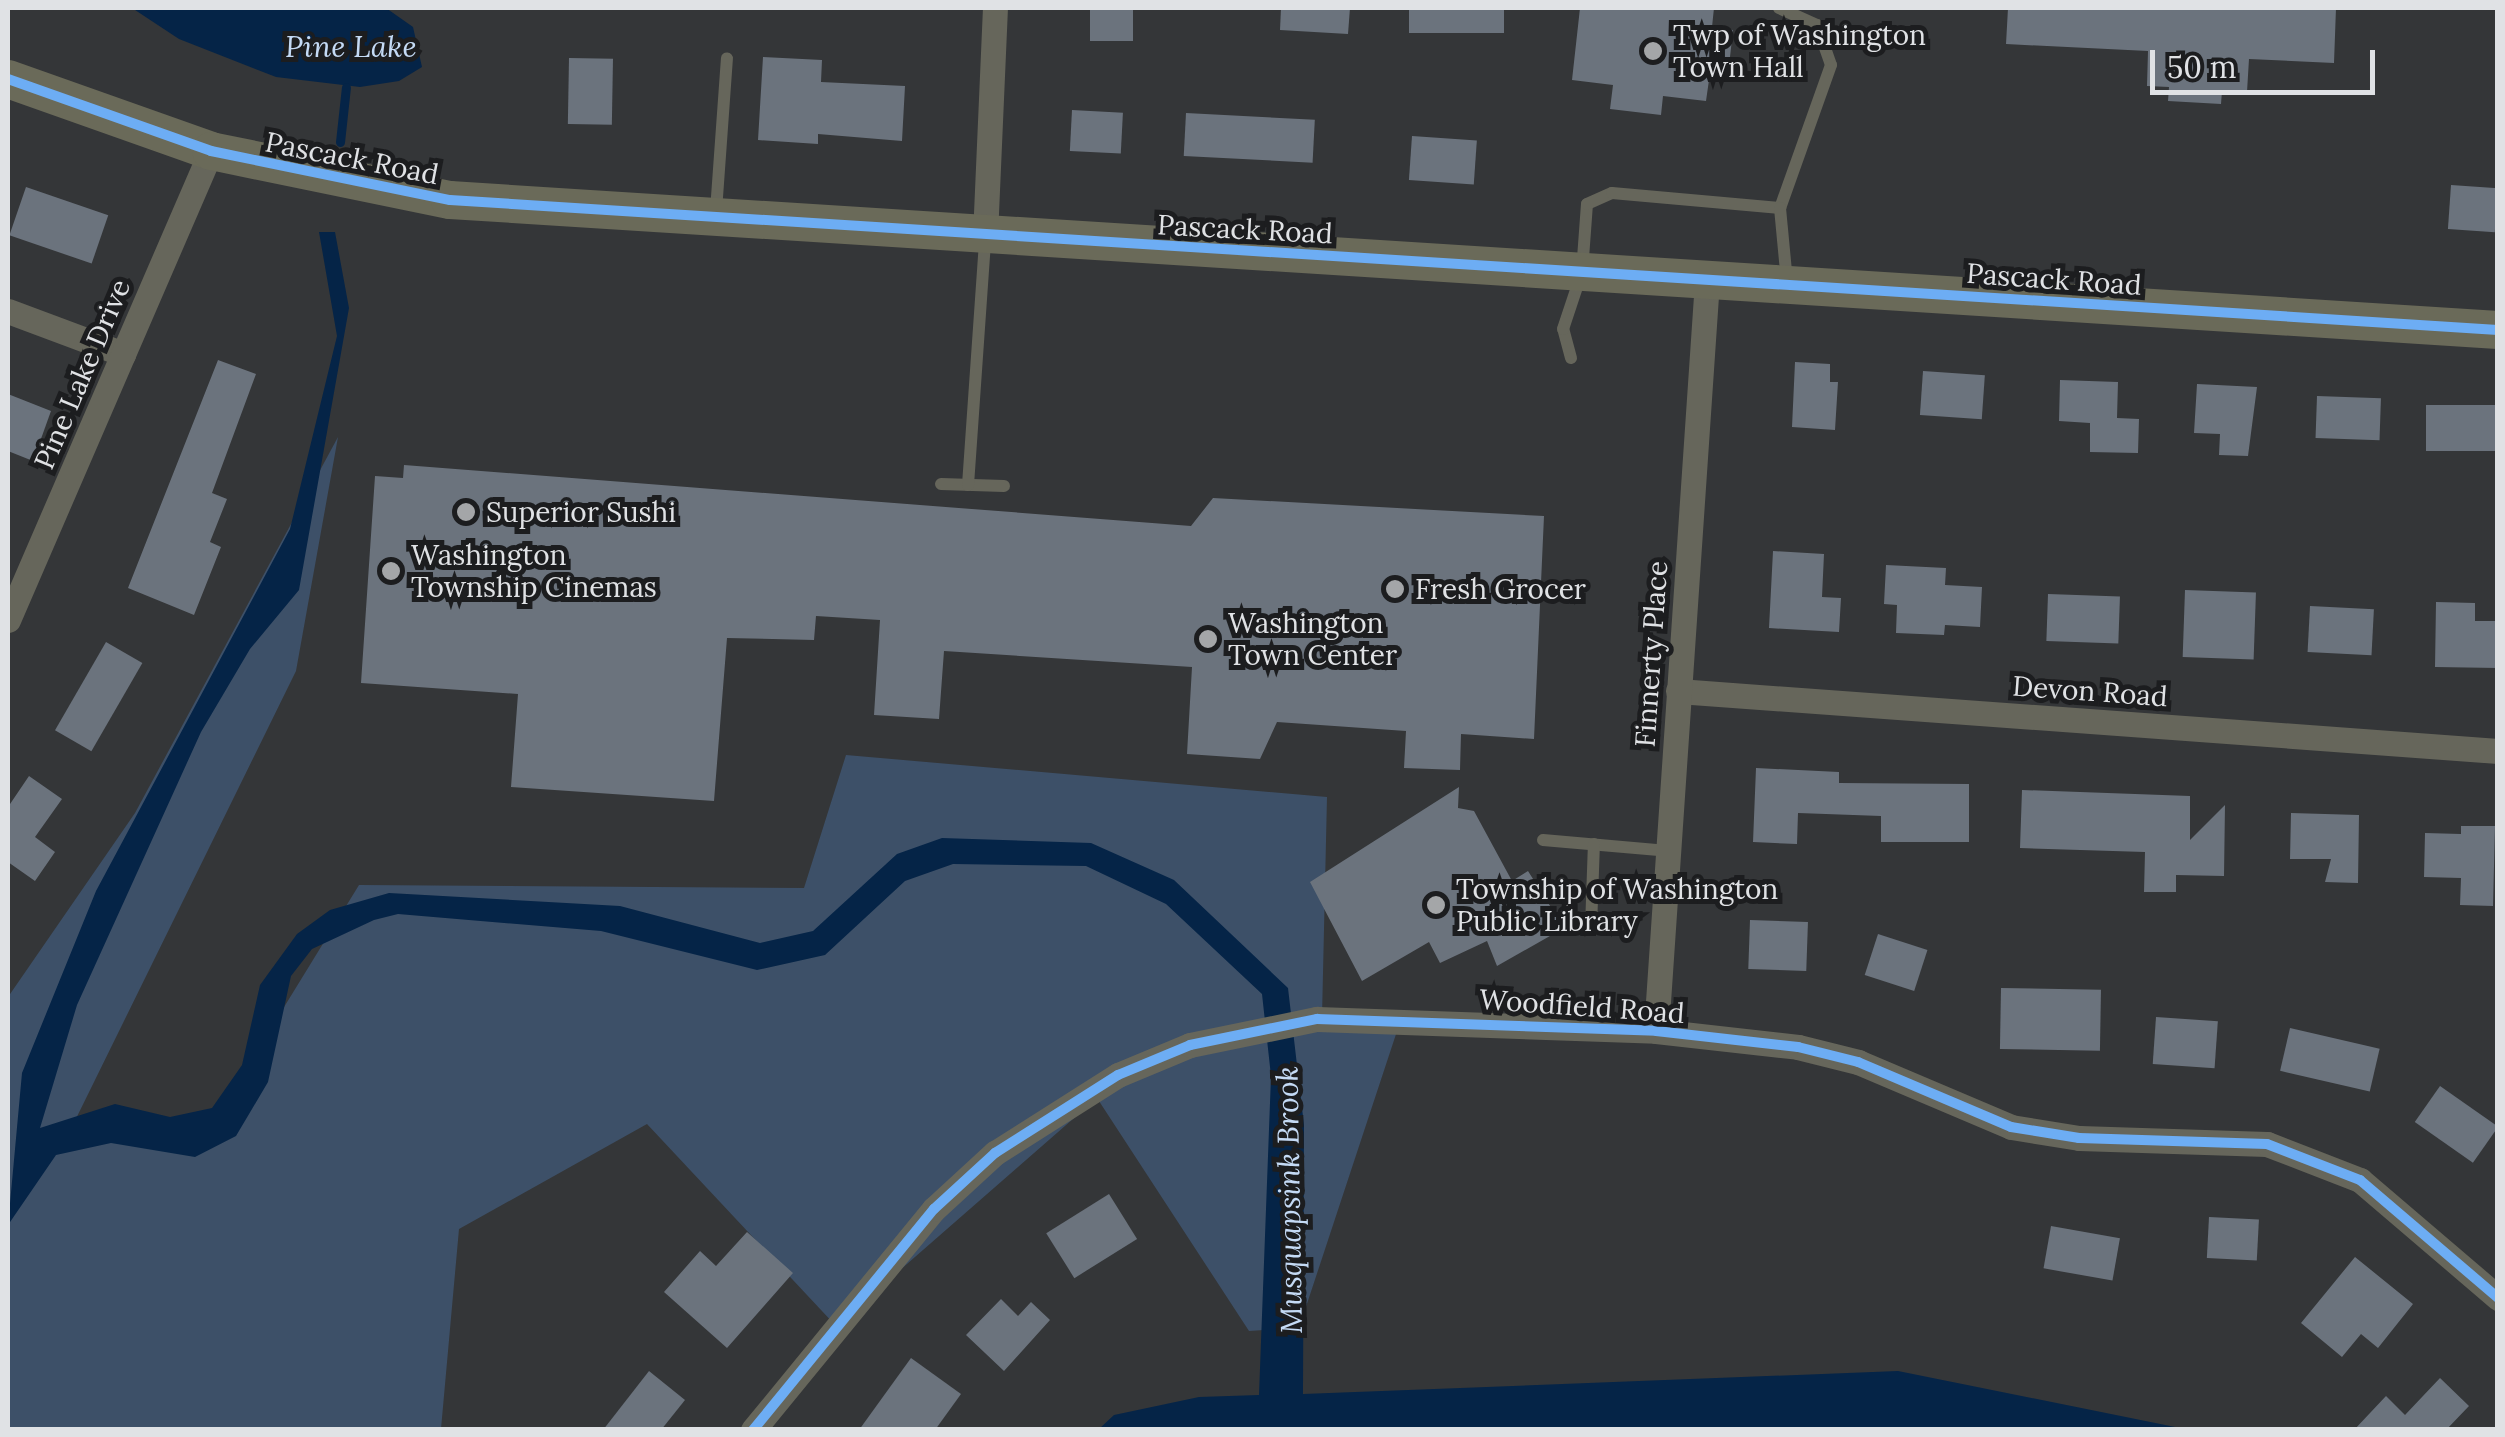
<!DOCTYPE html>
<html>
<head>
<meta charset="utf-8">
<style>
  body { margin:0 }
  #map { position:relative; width:2505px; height:1437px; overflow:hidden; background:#343638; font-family:Lora,serif }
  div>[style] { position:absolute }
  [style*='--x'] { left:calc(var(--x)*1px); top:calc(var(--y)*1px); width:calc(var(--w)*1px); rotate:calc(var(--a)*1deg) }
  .green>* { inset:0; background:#3d5068 }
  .water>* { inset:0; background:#052447 }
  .stream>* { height:9px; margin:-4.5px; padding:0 4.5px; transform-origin:4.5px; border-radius:4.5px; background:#052447 }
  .building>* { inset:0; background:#6b737d; transform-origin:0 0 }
  .lane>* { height:12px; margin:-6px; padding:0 6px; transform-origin:6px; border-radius:6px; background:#66665b }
  .street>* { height:25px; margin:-12.5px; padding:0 12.5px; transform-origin:12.5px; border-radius:12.5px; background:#66665b }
  .secondary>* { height:38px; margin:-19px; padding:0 19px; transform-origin:19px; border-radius:19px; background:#6a6a59 }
  .cycleway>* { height:10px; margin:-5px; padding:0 5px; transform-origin:5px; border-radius:5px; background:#6dadf4 }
  .dots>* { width:28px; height:28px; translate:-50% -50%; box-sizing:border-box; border:5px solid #1c1d1f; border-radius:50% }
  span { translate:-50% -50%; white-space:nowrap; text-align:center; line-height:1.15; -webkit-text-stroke:10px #1c1d1f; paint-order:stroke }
  .poi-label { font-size:28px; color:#e0e2e5 }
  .left { translate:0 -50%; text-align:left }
  .street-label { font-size:28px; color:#e0e2e5 }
  .water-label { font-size:30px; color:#c4daf5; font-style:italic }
  .frame { position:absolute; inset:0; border:10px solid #e0e2e5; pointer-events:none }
  .scale { position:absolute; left:2150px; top:50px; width:225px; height:45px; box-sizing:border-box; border:5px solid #e0e2e5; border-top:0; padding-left:12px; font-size:30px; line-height:35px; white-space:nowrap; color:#e0e2e5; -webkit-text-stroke:8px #1c1d1f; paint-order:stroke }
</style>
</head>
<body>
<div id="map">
  <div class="green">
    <i style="clip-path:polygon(338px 437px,296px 671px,66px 1139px,211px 1126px,359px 885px,804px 888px,846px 755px,1327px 797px,1322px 1017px,1401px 1019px,1299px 1328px,1249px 1331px,1097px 1098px,836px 1326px,647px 1124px,459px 1229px,441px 1429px,8px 1430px,8px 997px,135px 813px)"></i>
  </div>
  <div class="water">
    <i style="clip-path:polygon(132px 8px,386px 8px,413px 27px,422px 67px,399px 81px,360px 87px,276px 77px,179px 39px)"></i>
    <i style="clip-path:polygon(319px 232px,335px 232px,349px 308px,299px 590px,250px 649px,201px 732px,77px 1005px,40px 1128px,115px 1104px,170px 1117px,212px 1108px,242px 1065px,260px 985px,297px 934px,330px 910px,389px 893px,620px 906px,760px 943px,813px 931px,897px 854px,942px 838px,1091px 843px,1174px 880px,1288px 988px,1304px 1125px,1303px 1394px,1898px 1371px,2185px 1429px,1099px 1429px,1114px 1415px,1199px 1397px,1259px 1395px,1271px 1076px,1262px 994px,1166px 904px,1086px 866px,953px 864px,905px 881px,825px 955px,757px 970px,601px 931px,398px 914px,374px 920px,312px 949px,291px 976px,268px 1082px,236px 1136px,195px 1157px,111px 1143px,56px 1155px,8px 1225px,22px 1073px,96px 891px,290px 529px,337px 336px)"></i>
  </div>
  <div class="stream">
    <i style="--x:340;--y:142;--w:55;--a:-83.8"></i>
  </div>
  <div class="building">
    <i style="left:1090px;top:8px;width:43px;height:33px"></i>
    <i style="clip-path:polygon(1281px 8px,1350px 8px,1348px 34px,1280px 30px)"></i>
    <i style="left:1409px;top:8px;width:95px;height:25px"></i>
    <i style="clip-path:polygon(1580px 8px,1714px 8px,1712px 27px,1733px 30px,1728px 75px,1710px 73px,1706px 101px,1663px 96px,1661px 115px,1610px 109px,1613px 85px,1572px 80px)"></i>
    <i style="clip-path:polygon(2008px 8px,2336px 8px,2334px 63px,2249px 59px,2247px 92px,2222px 91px,2221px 104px,2168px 101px,2169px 87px,2147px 86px,2148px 51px,2006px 44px)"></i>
    <i style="clip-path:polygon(763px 57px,822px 60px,821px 82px,905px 86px,902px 141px,818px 134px,818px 144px,758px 140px)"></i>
    <i style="left:569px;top:58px;width:44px;height:66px;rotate:1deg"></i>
    <i style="left:1072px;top:110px;width:51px;height:41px;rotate:3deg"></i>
    <i style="left:1186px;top:113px;width:129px;height:43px;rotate:3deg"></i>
    <i style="left:1412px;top:136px;width:65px;height:44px;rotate:4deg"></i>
    <i style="left:2451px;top:185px;width:47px;height:44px;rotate:4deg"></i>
    <i style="left:26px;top:187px;width:87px;height:51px;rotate:19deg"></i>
    <i style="clip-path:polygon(218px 360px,256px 374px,212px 493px,227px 499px,210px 542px,221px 547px,194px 615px,128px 588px)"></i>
    <i style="clip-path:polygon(1795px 362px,1830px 364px,1830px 382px,1838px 382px,1835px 430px,1792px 427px)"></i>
    <i style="left:1923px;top:371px;width:62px;height:44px;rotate:4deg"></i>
    <i style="clip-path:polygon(2060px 380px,2118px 382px,2117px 418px,2139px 419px,2138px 453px,2090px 452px,2090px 423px,2059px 421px)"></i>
    <i style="clip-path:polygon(2197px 384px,2257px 387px,2248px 456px,2219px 455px,2220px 434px,2194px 433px)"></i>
    <i style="clip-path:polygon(8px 394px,51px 411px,33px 461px,8px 451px)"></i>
    <i style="left:2317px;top:396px;width:64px;height:42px;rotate:2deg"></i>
    <i style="left:2426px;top:405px;width:72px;height:46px"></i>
    <i style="clip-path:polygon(404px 465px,1191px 526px,1213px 498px,1544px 516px,1534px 739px,1461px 734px,1460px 770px,1404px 768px,1406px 731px,1277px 722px,1260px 759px,1187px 754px,1192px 667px,944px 651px,939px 719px,874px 715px,880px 620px,816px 616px,814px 640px,727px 638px,714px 801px,511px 787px,518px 694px,361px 683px,375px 476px,403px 478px)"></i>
    <i style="clip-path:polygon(1773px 551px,1824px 554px,1822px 597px,1841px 598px,1839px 632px,1769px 628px)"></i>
    <i style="clip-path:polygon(1886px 565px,1946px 568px,1945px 585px,1982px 587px,1980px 627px,1945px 625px,1944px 635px,1896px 633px,1897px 605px,1884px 604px)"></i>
    <i style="left:2185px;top:590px;width:71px;height:67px;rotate:2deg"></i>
    <i style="left:2048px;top:594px;width:72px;height:47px;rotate:2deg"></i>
    <i style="clip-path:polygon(2436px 602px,2475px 603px,2475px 621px,2498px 621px,2498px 668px,2435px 667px)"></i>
    <i style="left:2310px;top:606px;width:64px;height:46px;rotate:3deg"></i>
    <i style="left:106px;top:642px;width:42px;height:102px;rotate:30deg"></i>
    <i style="clip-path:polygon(1756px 768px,1839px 772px,1839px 783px,1969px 784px,1969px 842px,1881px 842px,1881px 816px,1798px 813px,1797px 844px,1753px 842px)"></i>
    <i style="clip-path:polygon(29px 776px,62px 799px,35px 837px,55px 852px,35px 881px,8px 862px,8px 807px)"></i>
    <i style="clip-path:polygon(1459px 787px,1458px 808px,1474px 811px,1512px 881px,1528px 871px,1564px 928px,1497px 966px,1487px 941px,1440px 963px,1429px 942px,1362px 981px,1310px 882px)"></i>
    <i style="clip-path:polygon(2022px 790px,2190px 796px,2190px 840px,2225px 805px,2224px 876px,2176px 875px,2176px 892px,2144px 892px,2145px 852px,2020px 848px)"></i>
    <i style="clip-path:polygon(2291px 813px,2359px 815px,2358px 883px,2325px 882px,2331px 859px,2290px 859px)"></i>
    <i style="clip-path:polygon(2461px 826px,2495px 826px,2493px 906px,2460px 905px,2461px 878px,2424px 877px,2425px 833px,2461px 834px)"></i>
    <i style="left:1750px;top:920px;width:58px;height:49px;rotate:2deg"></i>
    <i style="left:1878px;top:934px;width:52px;height:43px;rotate:18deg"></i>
    <i style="left:2001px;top:988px;width:100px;height:61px;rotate:1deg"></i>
    <i style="left:2156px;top:1017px;width:62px;height:47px;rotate:4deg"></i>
    <i style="left:2290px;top:1028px;width:92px;height:44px;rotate:13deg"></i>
    <i style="left:2440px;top:1086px;width:71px;height:44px;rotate:35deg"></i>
    <i style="left:1109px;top:1194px;width:53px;height:74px;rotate:58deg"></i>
    <i style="left:2209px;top:1217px;width:50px;height:41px;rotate:3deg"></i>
    <i style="left:2051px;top:1226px;width:70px;height:43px;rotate:10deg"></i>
    <i style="clip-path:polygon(747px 1232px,793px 1273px,727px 1348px,664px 1292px,700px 1251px,716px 1266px)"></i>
    <i style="clip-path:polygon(2355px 1257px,2413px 1304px,2378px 1348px,2361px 1334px,2342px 1357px,2301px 1323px)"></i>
    <i style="clip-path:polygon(1001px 1299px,1018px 1316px,1031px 1302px,1050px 1320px,1004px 1371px,966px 1335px)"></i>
    <i style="clip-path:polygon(911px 1358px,961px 1394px,935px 1430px,859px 1430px)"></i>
    <i style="clip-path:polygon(649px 1371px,685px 1400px,661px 1430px,603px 1430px)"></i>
    <i style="clip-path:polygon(2440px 1378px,2469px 1406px,2446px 1430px,2354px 1430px,2386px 1396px,2405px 1415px)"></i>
  </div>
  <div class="lane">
    <i style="--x:1779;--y:8;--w:42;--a:24.1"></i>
    <i style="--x:1817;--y:25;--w:42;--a:70.7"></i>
    <i style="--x:1831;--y:65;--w:152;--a:109.6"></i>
    <i style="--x:716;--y:211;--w:153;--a:-85.9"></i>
    <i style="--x:1571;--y:358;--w:30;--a:-105"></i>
    <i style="--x:1563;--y:329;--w:60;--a:-71.6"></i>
    <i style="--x:1582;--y:272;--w:68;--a:-85.8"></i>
    <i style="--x:1587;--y:204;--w:27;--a:-24"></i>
    <i style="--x:1612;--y:193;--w:169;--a:5.1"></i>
    <i style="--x:1780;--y:208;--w:74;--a:84.6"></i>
    <i style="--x:941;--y:484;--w:63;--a:1.8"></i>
    <i style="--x:968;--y:485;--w:247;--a:-86"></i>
    <i style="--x:1543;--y:840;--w:125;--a:5"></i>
    <i style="--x:1591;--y:928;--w:84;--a:-88"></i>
  </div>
  <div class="street">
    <i style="--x:985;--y:236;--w:228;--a:-87.5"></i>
    <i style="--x:8;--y:311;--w:123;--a:20.5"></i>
    <i style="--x:8;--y:620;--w:511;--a:-66.6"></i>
    <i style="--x:1678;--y:691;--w:822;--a:4.18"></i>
    <i style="--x:1656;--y:1031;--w:752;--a:-86.11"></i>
    <i style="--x:753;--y:1430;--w:286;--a:-50.7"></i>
    <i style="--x:934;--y:1209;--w:83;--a:-42.6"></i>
    <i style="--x:995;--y:1153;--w:146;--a:-32.4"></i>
    <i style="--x:1118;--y:1075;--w:78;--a:-22.6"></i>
    <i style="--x:1190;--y:1045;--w:130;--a:-11.6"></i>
    <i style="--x:1317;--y:1019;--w:339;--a:2"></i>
    <i style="--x:1656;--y:1031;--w:143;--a:6.4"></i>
    <i style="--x:1798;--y:1047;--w:62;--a:14"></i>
    <i style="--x:1858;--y:1062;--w:166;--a:23"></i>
    <i style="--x:2011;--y:1127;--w:69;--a:9.2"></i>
    <i style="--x:2079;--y:1138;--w:188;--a:1.8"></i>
    <i style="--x:2267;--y:1144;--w:100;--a:21.2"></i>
    <i style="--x:2360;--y:1180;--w:182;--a:40.5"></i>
  </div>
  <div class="secondary">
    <i style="--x:8;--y:79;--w:215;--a:19.5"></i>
    <i style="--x:211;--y:151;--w:244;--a:11.6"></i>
    <i style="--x:450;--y:200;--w:2052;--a:3.63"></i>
  </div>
  <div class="cycleway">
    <i style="--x:8;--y:79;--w:215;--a:19.5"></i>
    <i style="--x:211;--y:151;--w:244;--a:11.6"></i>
    <i style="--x:450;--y:200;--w:2052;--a:3.63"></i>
    <i style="--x:753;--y:1430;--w:286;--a:-50.7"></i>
    <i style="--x:934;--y:1209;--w:83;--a:-42.6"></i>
    <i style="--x:995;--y:1153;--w:146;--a:-32.4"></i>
    <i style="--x:1118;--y:1075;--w:78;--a:-22.6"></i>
    <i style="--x:1190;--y:1045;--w:130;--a:-11.6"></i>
    <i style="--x:1317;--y:1019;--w:339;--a:2"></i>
    <i style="--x:1656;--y:1031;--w:143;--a:6.4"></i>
    <i style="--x:1798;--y:1047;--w:62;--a:14"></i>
    <i style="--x:1858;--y:1062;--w:166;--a:23"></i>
    <i style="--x:2011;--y:1127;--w:69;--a:9.2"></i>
    <i style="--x:2079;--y:1138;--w:188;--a:1.8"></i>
    <i style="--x:2267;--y:1144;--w:100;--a:21.2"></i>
    <i style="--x:2360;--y:1180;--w:182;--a:40.5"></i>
  </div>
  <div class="dots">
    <i style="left:1653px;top:51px;background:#a4a6a8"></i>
    <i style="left:466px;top:512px;background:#a4a6a8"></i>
    <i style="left:391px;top:571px;background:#a4a6a8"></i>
    <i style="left:1395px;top:589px;background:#a4a6a8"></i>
    <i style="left:1208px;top:639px;background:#a4a6a8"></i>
    <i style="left:1436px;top:905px;background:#a4a6a8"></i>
  </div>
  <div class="poi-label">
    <span class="left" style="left:1673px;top:51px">Twp of Washington<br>Town Hall</span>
    <span class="left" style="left:486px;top:512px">Superior Sushi</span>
    <span class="left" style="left:411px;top:571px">Washington<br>Township Cinemas</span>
    <span class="left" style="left:1415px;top:589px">Fresh Grocer</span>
    <span class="left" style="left:1228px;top:639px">Washington<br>Town Center</span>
    <span class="left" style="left:1456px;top:905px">Township of Washington<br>Public Library</span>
  </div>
  <div class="street-label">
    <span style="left:352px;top:158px;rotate:11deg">Pascack Road</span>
    <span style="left:1245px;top:229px;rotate:3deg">Pascack Road</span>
    <span style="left:2054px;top:279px;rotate:4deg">Pascack Road</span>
    <span style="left:82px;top:374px;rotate:-67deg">Pine Lake Drive</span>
    <span style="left:1651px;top:654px;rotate:-86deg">Finnerty Place</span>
    <span style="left:2090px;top:691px;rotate:4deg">Devon Road</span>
    <span style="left:1582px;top:1006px;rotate:4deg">Woodfield Road</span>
  </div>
  <div class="water-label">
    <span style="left:351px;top:46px">Pine Lake</span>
    <span style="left:1289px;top:1200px;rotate:-91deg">Musquapsink Brook</span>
  </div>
  <div class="frame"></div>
  <div class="scale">50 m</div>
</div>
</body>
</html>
